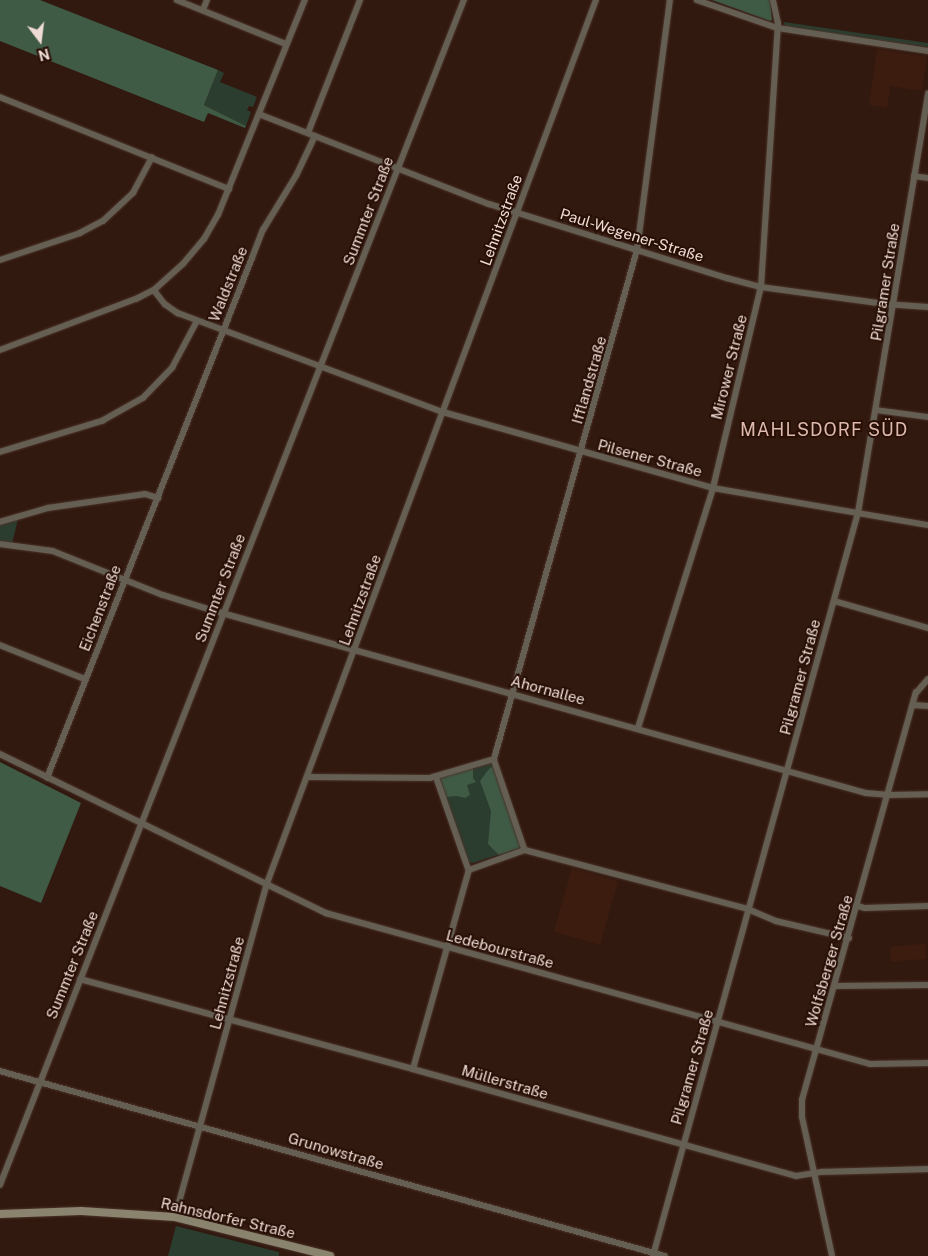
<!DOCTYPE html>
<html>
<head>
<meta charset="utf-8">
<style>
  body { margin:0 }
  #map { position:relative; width:928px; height:1256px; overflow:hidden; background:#32190f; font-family:"Public Sans",sans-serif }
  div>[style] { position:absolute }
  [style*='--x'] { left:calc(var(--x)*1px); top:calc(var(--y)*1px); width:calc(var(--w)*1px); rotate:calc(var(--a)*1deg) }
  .built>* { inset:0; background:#3c1c0f; transform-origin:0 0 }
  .green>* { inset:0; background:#2b3d2f }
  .forest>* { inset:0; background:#3f5a45 }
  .roads { filter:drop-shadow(0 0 1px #4c342b) drop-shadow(0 0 1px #4c342b) }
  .street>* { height:5.5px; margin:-2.75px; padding:0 2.75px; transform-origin:2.75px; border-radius:2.75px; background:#645f52 }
  .secondary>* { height:8px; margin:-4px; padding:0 4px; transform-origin:4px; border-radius:4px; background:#8a836d }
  span { translate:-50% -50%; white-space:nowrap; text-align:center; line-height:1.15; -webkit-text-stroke:4px #280f06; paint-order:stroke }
  .street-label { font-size:15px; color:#eddbd4 }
  .quarter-label { font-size:18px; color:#ddbaad; letter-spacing:1px }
  .north { position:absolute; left:15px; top:15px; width:50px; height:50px; -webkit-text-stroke:4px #280f06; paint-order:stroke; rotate:165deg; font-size:14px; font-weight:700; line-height:20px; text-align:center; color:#eddbd4 }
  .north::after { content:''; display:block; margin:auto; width:18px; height:22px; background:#eddbd4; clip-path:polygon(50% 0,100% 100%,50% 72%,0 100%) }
</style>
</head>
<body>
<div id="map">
  <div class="built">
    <i style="clip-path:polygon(877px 49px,927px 57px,922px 91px,890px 86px,887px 108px,869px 105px)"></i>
    <i style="left:572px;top:868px;width:48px;height:66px;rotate:16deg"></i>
    <i style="left:925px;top:944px;width:15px;height:35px;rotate:86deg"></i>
  </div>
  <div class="green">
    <i style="clip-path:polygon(784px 22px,928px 43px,928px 47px,785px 27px)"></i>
    <i style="clip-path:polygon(218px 70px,224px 73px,220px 82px,257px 97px,253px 107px,249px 106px,247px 110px,251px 112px,246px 126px,204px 105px)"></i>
    <i style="clip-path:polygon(18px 519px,12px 544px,0 541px,0 525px)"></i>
    <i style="clip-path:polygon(492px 763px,494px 765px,519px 848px,473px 863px,467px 862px,439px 779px)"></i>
    <i style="clip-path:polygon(176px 1226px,279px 1252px,279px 1256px,168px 1256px)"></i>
  </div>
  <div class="forest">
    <i style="clip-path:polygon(0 0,40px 0,218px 70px,204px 105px,246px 126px,245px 128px,208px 113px,204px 122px,0 41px)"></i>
    <i style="clip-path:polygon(712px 0,770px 0,772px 20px,770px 21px)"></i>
    <i style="clip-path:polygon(0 762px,81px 803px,41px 903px,0 886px)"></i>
    <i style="clip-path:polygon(494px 765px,521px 845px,519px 848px,499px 855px,488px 844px,491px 811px,480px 781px,489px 769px)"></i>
    <i style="clip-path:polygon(473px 767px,473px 778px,476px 782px,467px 785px,470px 795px,465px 798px,457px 796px,446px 797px,439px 779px,444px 774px)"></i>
  </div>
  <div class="roads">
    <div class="street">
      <i style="--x:177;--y:0;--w:118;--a:22"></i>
      <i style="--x:697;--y:0;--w:86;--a:19.1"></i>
      <i style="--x:778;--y:28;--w:152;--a:8.7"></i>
      <i style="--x:203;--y:10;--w:11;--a:-68"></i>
      <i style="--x:0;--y:97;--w:247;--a:21.9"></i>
      <i style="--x:259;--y:114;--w:247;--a:21.4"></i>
      <i style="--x:489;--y:204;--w:249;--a:17.3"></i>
      <i style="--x:727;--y:278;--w:35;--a:15"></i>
      <i style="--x:761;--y:287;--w:125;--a:7.8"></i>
      <i style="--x:885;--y:304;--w:43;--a:4"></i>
      <i style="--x:308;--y:133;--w:143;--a:-68.6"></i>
      <i style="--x:914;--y:176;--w:14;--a:8"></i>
      <i style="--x:0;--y:260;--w:84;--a:-18.6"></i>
      <i style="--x:80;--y:233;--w:26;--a:-28"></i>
      <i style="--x:103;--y:221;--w:41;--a:-43"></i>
      <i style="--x:133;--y:193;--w:40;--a:-62"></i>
      <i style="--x:154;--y:290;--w:18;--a:52"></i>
      <i style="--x:165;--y:304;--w:16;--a:35"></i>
      <i style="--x:178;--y:313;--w:283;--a:20.5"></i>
      <i style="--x:443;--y:412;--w:280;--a:15.7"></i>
      <i style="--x:713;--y:488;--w:218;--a:9.8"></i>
      <i style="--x:0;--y:350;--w:145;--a:-20.6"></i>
      <i style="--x:136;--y:299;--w:20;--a:-27"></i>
      <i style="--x:154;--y:290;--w:39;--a:-42"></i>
      <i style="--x:183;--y:264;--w:33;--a:-50"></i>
      <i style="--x:204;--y:239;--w:28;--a:-60"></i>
      <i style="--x:218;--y:215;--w:232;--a:-68"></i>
      <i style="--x:876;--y:410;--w:52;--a:7.7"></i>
      <i style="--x:0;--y:452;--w:107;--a:-16.9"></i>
      <i style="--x:102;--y:421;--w:47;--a:-29.3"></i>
      <i style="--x:143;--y:398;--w:42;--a:-46"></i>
      <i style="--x:172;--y:368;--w:53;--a:-62"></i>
      <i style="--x:0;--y:522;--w:50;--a:-16.3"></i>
      <i style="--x:48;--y:508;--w:98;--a:-8.2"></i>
      <i style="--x:145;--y:494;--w:14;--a:17"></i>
      <i style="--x:0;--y:544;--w:53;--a:7.5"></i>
      <i style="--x:53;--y:551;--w:118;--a:21.8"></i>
      <i style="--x:163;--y:595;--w:54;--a:17.1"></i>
      <i style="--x:215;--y:611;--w:676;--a:15.62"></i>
      <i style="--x:866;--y:793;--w:23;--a:5"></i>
      <i style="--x:889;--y:795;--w:39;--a:-1"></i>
      <i style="--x:834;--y:601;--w:98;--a:16"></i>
      <i style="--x:0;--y:645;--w:92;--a:21.8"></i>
      <i style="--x:913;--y:705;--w:15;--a:4"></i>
      <i style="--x:638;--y:728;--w:251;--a:-72.6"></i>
      <i style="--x:713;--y:488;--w:207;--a:-76.6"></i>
      <i style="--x:761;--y:287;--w:264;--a:-86.3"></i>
      <i style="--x:778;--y:24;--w:25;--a:-102"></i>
      <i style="--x:0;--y:754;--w:363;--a:26"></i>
      <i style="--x:326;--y:913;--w:565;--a:15.51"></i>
      <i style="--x:870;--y:1064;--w:58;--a:-1"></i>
      <i style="--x:494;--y:759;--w:529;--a:-74.31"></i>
      <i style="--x:637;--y:250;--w:252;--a:-82.5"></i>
      <i style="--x:494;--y:759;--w:96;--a:71.2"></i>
      <i style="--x:436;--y:776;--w:100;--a:70.7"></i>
      <i style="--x:469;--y:870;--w:59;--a:-19.7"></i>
      <i style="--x:307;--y:777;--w:123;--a:0.5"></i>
      <i style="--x:430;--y:778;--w:67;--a:-16.5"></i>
      <i style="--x:47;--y:778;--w:559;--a:-68.48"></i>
      <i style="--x:252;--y:258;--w:30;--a:-69"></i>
      <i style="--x:263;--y:230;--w:63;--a:-58.6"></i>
      <i style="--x:296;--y:176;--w:44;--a:-64.6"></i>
      <i style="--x:525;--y:850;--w:231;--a:14.8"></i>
      <i style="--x:748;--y:909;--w:30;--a:23"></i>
      <i style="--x:776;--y:921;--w:75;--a:13.1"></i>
      <i style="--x:858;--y:906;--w:7;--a:16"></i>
      <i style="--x:865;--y:908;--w:63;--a:-1.8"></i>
      <i style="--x:80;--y:979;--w:345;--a:15.1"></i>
      <i style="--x:413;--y:1069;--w:398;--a:15.6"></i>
      <i style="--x:796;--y:1176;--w:26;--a:-9"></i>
      <i style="--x:822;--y:1172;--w:106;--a:-1.6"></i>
      <i style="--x:835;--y:986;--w:93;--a:-0.6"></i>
      <i style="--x:413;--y:1069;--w:207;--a:-74.3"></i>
      <i style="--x:0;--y:1071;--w:690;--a:15.55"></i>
      <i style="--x:0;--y:1185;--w:1273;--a:-68.62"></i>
      <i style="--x:175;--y:1217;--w:343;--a:-74.6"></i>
      <i style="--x:266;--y:886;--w:945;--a:-69.57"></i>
      <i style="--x:653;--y:1256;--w:771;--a:-74.58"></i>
      <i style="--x:858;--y:513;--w:425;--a:-80.5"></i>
      <i style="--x:832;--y:1256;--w:142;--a:-102.2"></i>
      <i style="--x:802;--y:1117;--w:17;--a:-90"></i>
      <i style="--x:802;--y:1100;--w:423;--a:-74.4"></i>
      <i style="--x:916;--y:693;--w:18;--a:-49"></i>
    </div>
    <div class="secondary">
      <i style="--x:0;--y:1214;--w:81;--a:-2.1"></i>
      <i style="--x:81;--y:1211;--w:94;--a:3.7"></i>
      <i style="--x:175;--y:1217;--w:160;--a:14.1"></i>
    </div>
  </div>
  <div class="street-label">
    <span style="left:368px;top:211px;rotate:-69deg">Summter Straße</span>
    <span style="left:501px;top:220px;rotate:-70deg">Lehnitzstraße</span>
    <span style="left:632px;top:235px;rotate:17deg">Paul-Wegener-Straße</span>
    <span style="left:885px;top:282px;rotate:-81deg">Pilgramer Straße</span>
    <span style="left:228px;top:284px;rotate:-68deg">Waldstraße</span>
    <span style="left:729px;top:367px;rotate:-76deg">Mirower Straße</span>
    <span style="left:589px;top:380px;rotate:-74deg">Ifflandstraße</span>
    <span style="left:650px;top:458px;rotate:15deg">Pilsener Straße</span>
    <span style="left:220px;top:588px;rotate:-69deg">Summter Straße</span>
    <span style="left:360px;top:600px;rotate:-70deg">Lehnitzstraße</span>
    <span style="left:100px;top:608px;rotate:-69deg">Eichenstraße</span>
    <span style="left:800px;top:677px;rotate:-75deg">Pilgramer Straße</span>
    <span style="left:548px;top:690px;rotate:15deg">Ahornallee</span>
    <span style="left:500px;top:949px;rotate:15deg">Ledebourstraße</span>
    <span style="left:829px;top:961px;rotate:-74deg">Wolfsberger Straße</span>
    <span style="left:72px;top:965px;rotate:-68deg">Summter Straße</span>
    <span style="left:227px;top:983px;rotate:-75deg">Lehnitzstraße</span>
    <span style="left:692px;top:1067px;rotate:-74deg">Pilgramer Straße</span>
    <span style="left:505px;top:1082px;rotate:16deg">Müllerstraße</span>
    <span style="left:336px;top:1151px;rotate:16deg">Grunowstraße</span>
    <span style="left:228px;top:1218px;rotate:13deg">Rahnsdorfer Straße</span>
  </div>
  <div class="quarter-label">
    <span style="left:824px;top:430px">MAHLSDORF SÜD</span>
  </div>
  <div class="north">N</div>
</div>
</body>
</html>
